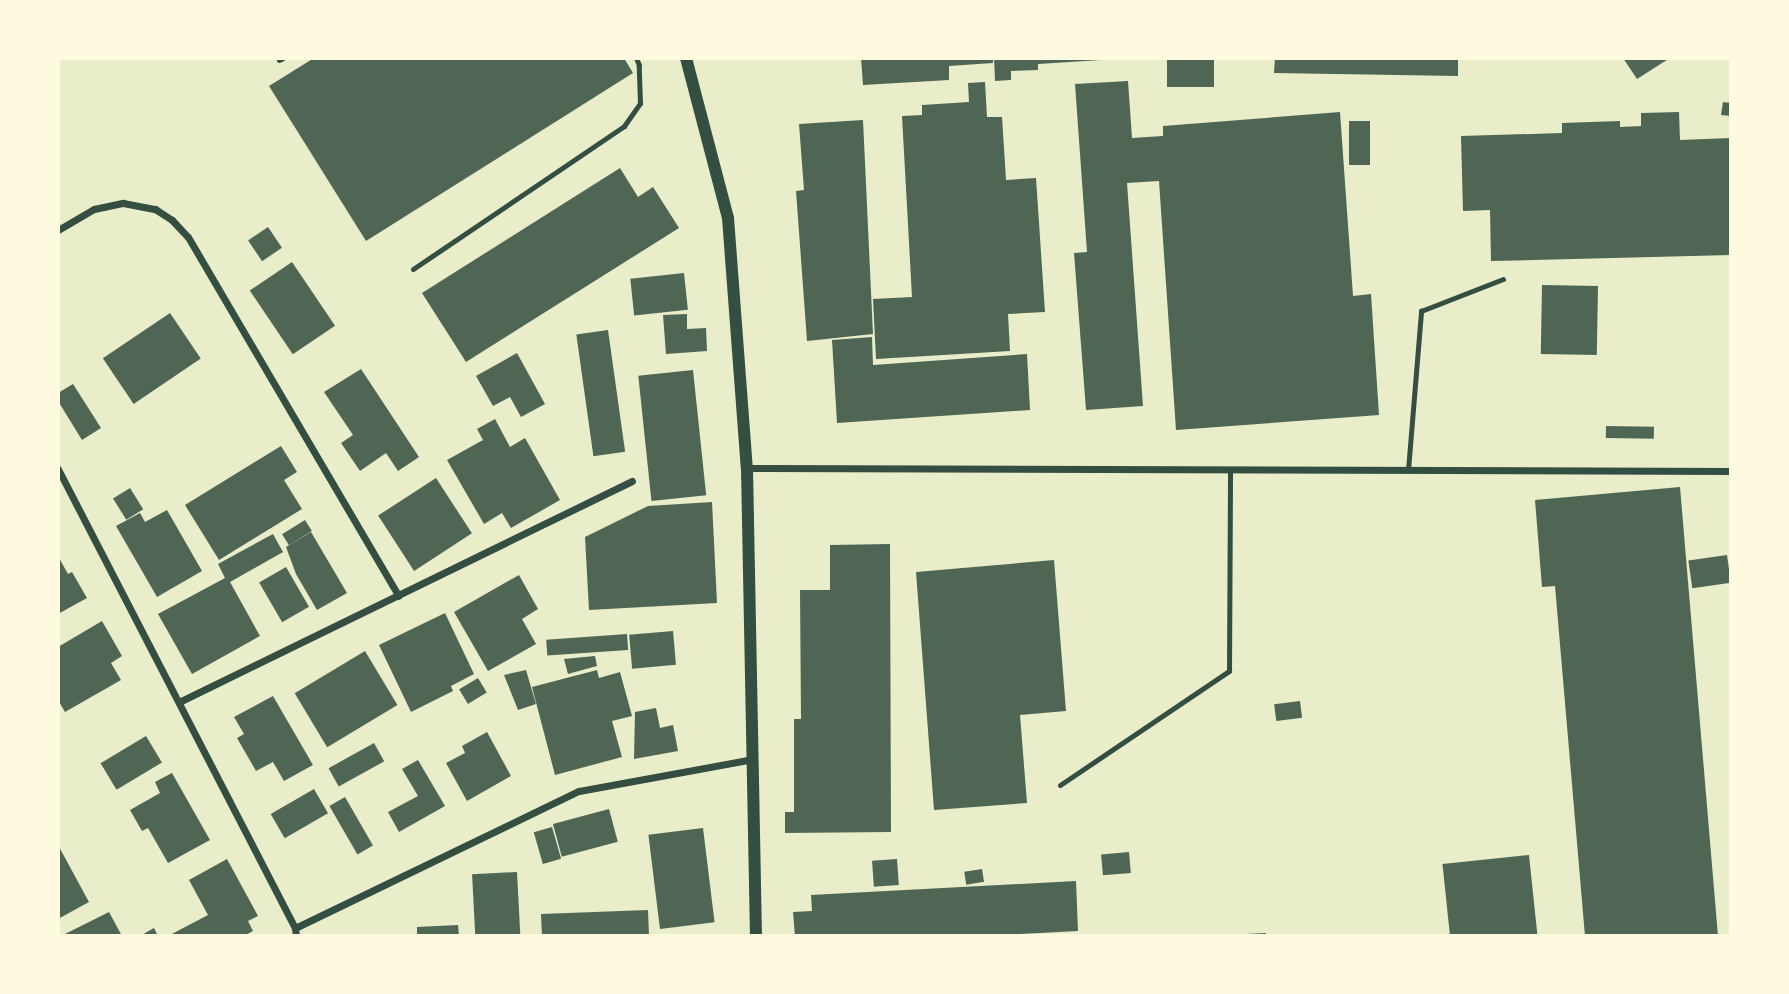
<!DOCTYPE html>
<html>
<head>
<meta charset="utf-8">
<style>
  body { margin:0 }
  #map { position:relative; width:1789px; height:994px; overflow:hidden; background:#e9edc9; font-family:"Source Serif 4",serif }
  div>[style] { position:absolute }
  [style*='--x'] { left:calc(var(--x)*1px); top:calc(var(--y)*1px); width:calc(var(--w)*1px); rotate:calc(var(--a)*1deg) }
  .building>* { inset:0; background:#4f6655; transform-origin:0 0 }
  .service>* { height:5px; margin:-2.5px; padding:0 2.5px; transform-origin:2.5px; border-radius:2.5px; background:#344e41 }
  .minor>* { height:7px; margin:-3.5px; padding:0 3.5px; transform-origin:3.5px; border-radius:3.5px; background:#344e41 }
  .tertiary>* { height:12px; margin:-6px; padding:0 6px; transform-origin:6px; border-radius:6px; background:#344e41 }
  span { translate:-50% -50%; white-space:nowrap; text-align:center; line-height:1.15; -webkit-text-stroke:7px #fefae0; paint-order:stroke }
  .frame { position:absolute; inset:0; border:60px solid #fefae0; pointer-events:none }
</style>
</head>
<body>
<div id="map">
  <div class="building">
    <i style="clip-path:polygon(314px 58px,624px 58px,633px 73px,366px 241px,269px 86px)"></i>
    <i style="clip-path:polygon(861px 58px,993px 58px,993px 63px,949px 66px,949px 80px,863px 85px)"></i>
    <i style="clip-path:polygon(994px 58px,1101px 58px,1101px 60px,1038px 64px,1038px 70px,1011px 71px,1011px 80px,995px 81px)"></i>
    <i style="left:1167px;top:58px;width:47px;height:29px"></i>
    <i style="clip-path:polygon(1275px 58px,1458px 58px,1458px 76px,1274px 73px)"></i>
    <i style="clip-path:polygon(1623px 58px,1670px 58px,1637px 79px)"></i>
    <i style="clip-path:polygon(1128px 81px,1132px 138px,1163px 136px,1163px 126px,1340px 112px,1353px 296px,1371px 294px,1379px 415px,1176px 430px,1159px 181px,1127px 183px,1143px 406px,1086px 410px,1074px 253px,1087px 252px,1075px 84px)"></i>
    <i style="clip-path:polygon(985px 82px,987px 117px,1002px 117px,1006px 180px,1036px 178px,1045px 312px,1008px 314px,1010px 351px,876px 359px,873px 299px,912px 297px,902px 116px,922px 115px,922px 105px,969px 102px,968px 83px)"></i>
    <i style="clip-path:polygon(1723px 102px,1731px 103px,1731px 116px,1721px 115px)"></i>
    <i style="clip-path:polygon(1679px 112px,1680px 140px,1731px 138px,1731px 255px,1491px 261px,1490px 210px,1463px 211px,1461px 136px,1562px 133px,1562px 123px,1620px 121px,1620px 127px,1641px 126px,1641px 113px)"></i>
    <i style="clip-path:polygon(863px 120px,873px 334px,807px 341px,796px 191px,804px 190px,799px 124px)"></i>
    <i style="left:1370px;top:121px;width:44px;height:21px;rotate:90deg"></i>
    <i style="clip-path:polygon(620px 168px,638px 197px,653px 187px,679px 228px,466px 362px,422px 293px)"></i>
    <i style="left:268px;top:227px;width:25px;height:24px;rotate:56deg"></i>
    <i style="left:292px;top:262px;width:77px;height:51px;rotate:56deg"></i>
    <i style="left:684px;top:273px;width:37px;height:54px;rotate:84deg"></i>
    <i style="left:1542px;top:285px;width:56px;height:69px;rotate:1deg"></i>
    <i style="left:170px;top:313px;width:55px;height:81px;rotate:56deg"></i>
    <i style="clip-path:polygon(687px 314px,687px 329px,706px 328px,707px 351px,666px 354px,663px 315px)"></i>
    <i style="left:608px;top:330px;width:123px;height:32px;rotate:82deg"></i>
    <i style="clip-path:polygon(872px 337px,873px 365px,1027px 354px,1030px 410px,837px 423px,832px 340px)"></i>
    <i style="clip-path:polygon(517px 353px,545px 404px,521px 417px,510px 397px,493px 406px,476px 376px)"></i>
    <i style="clip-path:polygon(361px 369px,419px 457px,398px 471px,386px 453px,360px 471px,341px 443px,353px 435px,324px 392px)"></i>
    <i style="left:693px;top:370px;width:126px;height:55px;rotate:84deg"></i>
    <i style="clip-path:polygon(73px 384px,101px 428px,82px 440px,58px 401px,58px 393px)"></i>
    <i style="clip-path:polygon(495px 419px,510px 447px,525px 438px,560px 500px,511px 528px,502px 513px,484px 524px,447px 460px,483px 440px,477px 429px)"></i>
    <i style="left:1606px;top:426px;width:48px;height:12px;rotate:1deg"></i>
    <i style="clip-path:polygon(281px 446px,297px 472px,284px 480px,302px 509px,219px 560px,185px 505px)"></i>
    <i style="left:436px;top:478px;width:66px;height:69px;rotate:57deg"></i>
    <i style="clip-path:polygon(1680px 487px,1718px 936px,1585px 936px,1555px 586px,1542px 587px,1535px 500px)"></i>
    <i style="left:130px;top:488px;width:25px;height:20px;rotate:58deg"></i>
    <i style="clip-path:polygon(712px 502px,717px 603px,589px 610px,585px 537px,648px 506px)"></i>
    <i style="clip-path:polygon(167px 510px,202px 571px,157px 597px,116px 526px,140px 513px,145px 522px)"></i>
    <i style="left:305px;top:520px;width:13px;height:27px;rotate:58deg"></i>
    <i style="clip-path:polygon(311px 532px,347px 593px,317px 610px,296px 574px,286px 547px)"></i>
    <i style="clip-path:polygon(273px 534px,283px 552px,230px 582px,260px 636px,192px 674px,158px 614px,225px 578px,218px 564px)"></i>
    <i style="clip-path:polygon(890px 544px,891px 832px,785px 833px,785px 812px,794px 812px,794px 719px,801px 719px,800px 590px,830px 590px,830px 545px)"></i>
    <i style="left:1727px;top:555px;width:28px;height:39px;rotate:82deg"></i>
    <i style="clip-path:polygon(58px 556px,68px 574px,72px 572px,87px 598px,58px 614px)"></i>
    <i style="clip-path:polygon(1054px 560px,1066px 711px,1020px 715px,1027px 803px,934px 810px,916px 572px)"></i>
    <i style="left:286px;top:567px;width:46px;height:31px;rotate:60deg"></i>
    <i style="clip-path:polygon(519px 575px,538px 609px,522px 619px,536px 644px,488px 671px,454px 612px)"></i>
    <i style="clip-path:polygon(445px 613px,474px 674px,451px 686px,453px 691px,411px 712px,379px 645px)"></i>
    <i style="clip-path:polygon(102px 621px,122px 656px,111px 663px,121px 680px,65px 712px,58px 700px,58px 647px)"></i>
    <i style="left:673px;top:631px;width:34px;height:44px;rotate:85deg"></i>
    <i style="left:627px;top:634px;width:16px;height:81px;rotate:86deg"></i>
    <i style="left:365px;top:651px;width:63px;height:82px;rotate:59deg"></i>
    <i style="clip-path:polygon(595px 656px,597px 666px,568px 674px,564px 659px)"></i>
    <i style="clip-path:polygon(526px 670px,536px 704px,518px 710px,504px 675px)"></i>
    <i style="clip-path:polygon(597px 670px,599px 678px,620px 672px,632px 716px,612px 721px,622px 757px,555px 775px,532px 687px)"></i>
    <i style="left:478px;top:678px;width:17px;height:22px;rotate:59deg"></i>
    <i style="clip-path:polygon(273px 696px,313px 765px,284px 781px,273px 762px,256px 771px,237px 738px,244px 734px,234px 717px)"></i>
    <i style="left:1300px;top:701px;width:17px;height:26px;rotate:83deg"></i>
    <i style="clip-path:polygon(656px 708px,660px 728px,673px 725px,678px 751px,634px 759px,635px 712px)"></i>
    <i style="clip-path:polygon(487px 732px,511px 776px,467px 801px,446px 763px,465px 753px,462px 746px)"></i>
    <i style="left:146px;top:736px;width:31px;height:53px;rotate:59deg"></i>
    <i style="left:374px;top:743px;width:21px;height:52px;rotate:61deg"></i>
    <i style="clip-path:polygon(418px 760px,445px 806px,399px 832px,388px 812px,418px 796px,402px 769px)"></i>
    <i style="clip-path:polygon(172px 773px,210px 840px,168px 863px,148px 828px,142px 831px,130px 810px,160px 793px,155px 782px)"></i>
    <i style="left:314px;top:789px;width:28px;height:50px;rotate:60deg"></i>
    <i style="left:345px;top:797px;width:56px;height:18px;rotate:60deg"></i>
    <i style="left:609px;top:809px;width:34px;height:58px;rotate:75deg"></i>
    <i style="left:552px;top:827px;width:33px;height:19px;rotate:74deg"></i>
    <i style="left:703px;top:828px;width:95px;height:55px;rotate:83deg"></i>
    <i style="clip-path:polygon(58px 845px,89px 902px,58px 919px)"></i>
    <i style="left:1129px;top:852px;width:21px;height:28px;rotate:85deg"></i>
    <i style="left:1529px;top:855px;width:81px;height:87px;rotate:84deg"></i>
    <i style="clip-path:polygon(227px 859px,258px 916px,248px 921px,253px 931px,244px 936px,168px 936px,208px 915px,189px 880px)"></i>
    <i style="left:897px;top:859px;width:26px;height:25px;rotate:86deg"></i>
    <i style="left:982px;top:869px;width:13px;height:18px;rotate:81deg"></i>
    <i style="left:517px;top:872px;width:64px;height:45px;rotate:87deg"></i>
    <i style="clip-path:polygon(1076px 881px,1078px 931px,986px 936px,795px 936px,793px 912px,812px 911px,811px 895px)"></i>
    <i style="clip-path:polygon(648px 910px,649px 936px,542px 936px,541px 914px)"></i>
    <i style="clip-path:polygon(109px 912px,122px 936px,61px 936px)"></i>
    <i style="clip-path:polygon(458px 925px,459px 936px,417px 936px,417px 927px)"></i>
    <i style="clip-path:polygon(154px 928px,158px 936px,140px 936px)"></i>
    <i style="clip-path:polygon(1266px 933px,1266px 936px,1246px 936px,1246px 934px)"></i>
  </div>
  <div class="service">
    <i style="--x:279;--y:60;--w:4;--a:-27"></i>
    <i style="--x:413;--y:269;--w:255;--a:-34.1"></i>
    <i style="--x:624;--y:126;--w:28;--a:-55"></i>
    <i style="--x:640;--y:103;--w:38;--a:-92"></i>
    <i style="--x:639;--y:65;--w:8;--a:-113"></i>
    <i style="--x:1408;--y:470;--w:160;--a:-85.3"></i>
    <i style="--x:1421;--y:311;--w:88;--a:-21.3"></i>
    <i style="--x:1060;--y:785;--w:204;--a:-34"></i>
    <i style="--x:1229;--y:671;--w:202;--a:-89.7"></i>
  </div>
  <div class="minor">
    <i style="--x:58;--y:230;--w:42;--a:-30.3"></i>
    <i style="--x:94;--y:209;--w:30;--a:-12"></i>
    <i style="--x:123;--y:203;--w:33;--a:11"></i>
    <i style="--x:155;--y:209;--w:20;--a:33"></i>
    <i style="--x:172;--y:220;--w:23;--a:47"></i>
    <i style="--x:188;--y:237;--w:416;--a:59.6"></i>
    <i style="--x:747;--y:468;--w:984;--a:0.17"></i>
    <i style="--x:58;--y:469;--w:517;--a:62.69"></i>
    <i style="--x:295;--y:928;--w:8;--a:83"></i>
    <i style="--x:179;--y:702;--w:504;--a:-26.01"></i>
    <i style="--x:295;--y:928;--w:315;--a:-25.8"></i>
    <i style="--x:579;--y:791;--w:177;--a:-10.4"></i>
  </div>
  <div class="tertiary">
    <i style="--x:686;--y:58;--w:165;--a:75.3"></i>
    <i style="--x:728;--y:218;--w:251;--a:85.7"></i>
    <i style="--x:747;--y:468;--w:468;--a:88.9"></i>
  </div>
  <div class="frame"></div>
</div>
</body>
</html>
